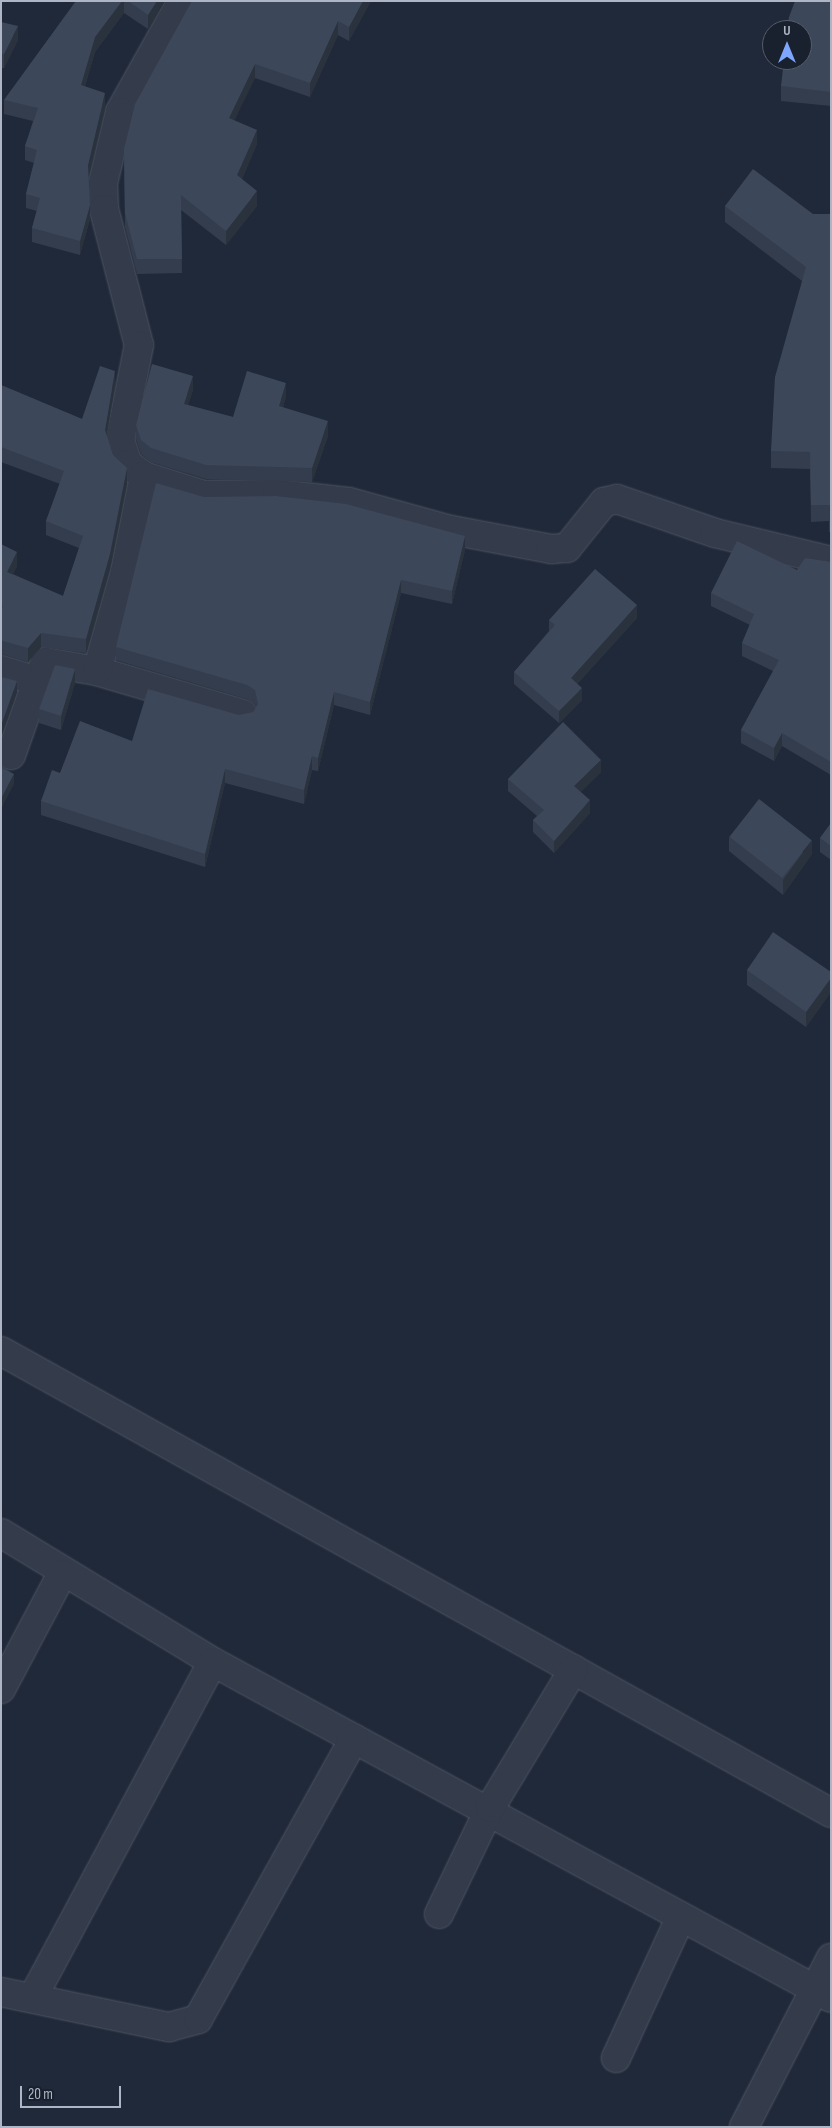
<!DOCTYPE html>
<html>
<head>
<meta charset="utf-8">
<style>
  body { margin:0 }
  #map { position:relative; width:832px; height:2128px; overflow:hidden; background:#202939; font-family:"Sofia Sans Condensed",sans-serif }
  div>[style] { position:absolute }
  [style*='--x'] { left:calc(var(--x)*1px); top:calc(var(--y)*1px); width:calc(var(--w)*1px); rotate:calc(var(--a)*1deg) }
  .roads { filter:drop-shadow(0 0 1px #4e5664) drop-shadow(0 0 1px #4e5664) }
  .street>* { height:28px; margin:-14px; padding:0 14px; transform-origin:14px; border-radius:14px; background:#343b4a }
  .wall>* { inset:0; background:#343d4d }
  .shaded-wall>* { inset:0; background:#2a323e }
  .building>* { inset:0; background:#3c4759; transform-origin:0 0 }
  span { translate:-50% -50%; white-space:nowrap; text-align:center; line-height:1.15; -webkit-text-stroke:4px #19202e; paint-order:stroke }
  .frame { position:absolute; inset:0; border:2px solid #aeb6c6; pointer-events:none }
  .north { position:absolute; left:762px; top:20px; width:50px; height:50px; box-sizing:border-box; background:#19202e; border:1px solid #555c6b; border-radius:50%; rotate:0deg; font-size:14px; font-weight:700; line-height:20px; text-align:center; color:#aeb6c6 }
  .north::after { content:''; display:block; margin:auto; width:18px; height:22px; background:#7da6fc; clip-path:polygon(50% 0,100% 100%,50% 72%,0 100%) }
  .scale { position:absolute; left:20px; top:2086px; width:101px; height:22px; box-sizing:border-box; border:2px solid #aeb6c6; border-top:0; padding-left:6px; font-size:15px; line-height:18px; white-space:nowrap; color:#aeb6c6; -webkit-text-stroke:4px #19202e; paint-order:stroke }
</style>
</head>
<body>
<div id="map">
  <div class="roads">
    <div class="street">
      <i style="--x:182;--y:1;--w:127;--a:119.2"></i>
      <i style="--x:120;--y:112;--w:73;--a:103.5"></i>
      <i style="--x:103;--y:183;--w:26;--a:88"></i>
      <i style="--x:104;--y:209;--w:140;--a:75.6"></i>
      <i style="--x:139;--y:345;--w:97;--a:101.3"></i>
      <i style="--x:120;--y:440;--w:25;--a:72"></i>
      <i style="--x:128;--y:464;--w:20;--a:37"></i>
      <i style="--x:144;--y:476;--w:63;--a:17.6"></i>
      <i style="--x:204;--y:495;--w:73;--a:-0.8"></i>
      <i style="--x:277;--y:494;--w:72;--a:6.3"></i>
      <i style="--x:349;--y:502;--w:106;--a:15.4"></i>
      <i style="--x:451;--y:530;--w:102;--a:10.8"></i>
      <i style="--x:551;--y:549;--w:16;--a:-4"></i>
      <i style="--x:567;--y:548;--w:59;--a:-51.2"></i>
      <i style="--x:604;--y:502;--w:13;--a:-13"></i>
      <i style="--x:617;--y:499;--w:104;--a:19.1"></i>
      <i style="--x:715;--y:533;--w:119;--a:13.6"></i>
      <i style="--x:1;--y:670;--w:38;--a:17"></i>
      <i style="--x:37;--y:681;--w:21;--a:-67"></i>
      <i style="--x:45;--y:662;--w:53;--a:9.8"></i>
      <i style="--x:97;--y:671;--w:152;--a:16.4"></i>
      <i style="--x:97;--y:671;--w:103;--a:-74.2"></i>
      <i style="--x:125;--y:572;--w:98;--a:-78.8"></i>
      <i style="--x:11;--y:755;--w:78;--a:-70.6"></i>
      <i style="--x:1;--y:1351;--w:950;--a:29.1"></i>
      <i style="--x:1;--y:1533;--w:248;--a:31.3"></i>
      <i style="--x:213;--y:1662;--w:703;--a:28.53"></i>
      <i style="--x:1;--y:1689;--w:130;--a:-62.1"></i>
      <i style="--x:439;--y:1914;--w:118;--a:-64.3"></i>
      <i style="--x:490;--y:1808;--w:162;--a:-58.9"></i>
      <i style="--x:1;--y:1992;--w:172;--a:11.8"></i>
      <i style="--x:169;--y:2027;--w:30;--a:-15"></i>
      <i style="--x:198;--y:2019;--w:321;--a:-60.9"></i>
      <i style="--x:33;--y:1997;--w:380;--a:-61.8"></i>
      <i style="--x:616;--y:2058;--w:155;--a:-65.3"></i>
      <i style="--x:744;--y:2127;--w:190;--a:-62.8"></i>
    </div>
  </div>
  <div class="wall">
    <i style="clip-path:polygon(76px 1px,165px 1px,148px 29px,124px 13px,95px 52px,85px 86px,105px 107px,89px 176px,90px 219px,80px 255px,32px 242px,32px 228px,37px 211px,26px 208px,26px 194px,34px 163px,25px 160px,25px 146px,33px 121px,4px 114px,4px 100px)"></i>
    <i style="clip-path:polygon(192px 1px,371px 1px,349px 41px,338px 35px,310px 97px,255px 78px,234px 120px,257px 144px,242px 179px,257px 206px,226px 245px,181px 210px,182px 273px,137px 274px,125px 227px,124px 163px)"></i>
    <i style="clip-path:polygon(831px 1px,831px 106px,781px 101px,781px 86px)"></i>
    <i style="clip-path:polygon(1px 22px,18px 40px,4px 68px,1px 68px)"></i>
    <i style="clip-path:polygon(725px 206px,813px 214px,831px 214px,831px 532px,829px 532px,829px 521px,811px 522px,810px 469px,771px 468px,771px 451px,802px 281px,725px 222px)"></i>
    <i style="clip-path:polygon(1px 385px,82px 419px,115px 385px,107px 435px,113px 455px,127px 483px,110px 568px,86px 653px,41px 647px,28px 662px,1px 654px,1px 544px,17px 566px,13px 574px,63px 596px,79px 548px,46px 535px,46px 521px,60px 484px,1px 462px)"></i>
    <i style="clip-path:polygon(193px 390px,188px 405px,233px 417px,286px 397px,283px 407px,328px 436px,312px 482px,206px 479px,151px 462px,141px 454px,136px 439px,136px 425px)"></i>
    <i style="clip-path:polygon(204px 497px,465px 550px,452px 604px,401px 593px,370px 715px,334px 705px,318px 771px,312px 770px,304px 804px,225px 783px,205px 867px,41px 815px,41px 801px,60px 773px,132px 741px,253px 712px,256px 708px,255px 704px,247px 699px,116px 660px,116px 647px)"></i>
    <i style="clip-path:polygon(831px 562px,831px 775px,782px 746px,774px 761px,741px 743px,741px 730px,773px 671px,742px 656px,742px 643px,750px 625px,711px 606px,711px 593px)"></i>
    <i style="clip-path:polygon(637px 618px,577px 684px,582px 700px,559px 723px,514px 684px,514px 672px,549px 631px,549px 620px)"></i>
    <i style="clip-path:polygon(75px 683px,61px 730px,39px 723px,39px 709px)"></i>
    <i style="clip-path:polygon(601px 772px,580px 792px,590px 813px,554px 853px,533px 832px,533px 820px,537px 816px,508px 791px,508px 779px)"></i>
    <i style="clip-path:polygon(831px 823px,831px 860px,820px 852px,820px 838px)"></i>
    <i style="clip-path:polygon(729px 837px,812px 854px,783px 895px,729px 851px)"></i>
    <i style="clip-path:polygon(747px 970px,831px 972px,831px 992px,806px 1027px,747px 985px)"></i>
  </div>
  <div class="shaded-wall">
    <i style="clip-path:polygon(122px 1px,124px 1px,124px 13px,95px 52px,81px 99px,81px 85px,95px 37px)"></i>
    <i style="clip-path:polygon(157px 1px,165px 1px,148px 29px,148px 15px)"></i>
    <i style="clip-path:polygon(363px 1px,371px 1px,349px 41px,349px 27px)"></i>
    <i style="clip-path:polygon(338px 21px,338px 35px,310px 97px,310px 83px)"></i>
    <i style="clip-path:polygon(18px 26px,18px 40px,4px 68px,4px 54px)"></i>
    <i style="clip-path:polygon(255px 64px,255px 78px,229px 132px,229px 118px)"></i>
    <i style="clip-path:polygon(105px 93px,105px 107px,88px 179px,88px 165px)"></i>
    <i style="clip-path:polygon(257px 130px,257px 144px,237px 190px,237px 175px)"></i>
    <i style="clip-path:polygon(257px 191px,257px 206px,226px 245px,226px 231px)"></i>
    <i style="clip-path:polygon(90px 205px,90px 219px,80px 255px,80px 241px)"></i>
    <i style="clip-path:polygon(115px 371px,115px 385px,105px 444px,105px 430px)"></i>
    <i style="clip-path:polygon(193px 376px,193px 390px,184px 418px,184px 404px)"></i>
    <i style="clip-path:polygon(286px 383px,286px 397px,279px 420px,279px 406px)"></i>
    <i style="clip-path:polygon(328px 421px,328px 436px,312px 482px,312px 468px)"></i>
    <i style="clip-path:polygon(127px 468px,127px 483px,110px 568px,86px 653px,86px 639px)"></i>
    <i style="clip-path:polygon(465px 536px,465px 550px,452px 604px,452px 591px)"></i>
    <i style="clip-path:polygon(17px 552px,17px 566px,7px 586px,7px 572px)"></i>
    <i style="clip-path:polygon(401px 580px,401px 593px,370px 715px,370px 702px)"></i>
    <i style="clip-path:polygon(637px 605px,637px 618px,571px 690px,571px 678px)"></i>
    <i style="clip-path:polygon(41px 633px,41px 647px,28px 662px,28px 648px)"></i>
    <i style="clip-path:polygon(75px 669px,75px 683px,61px 730px,61px 716px)"></i>
    <i style="clip-path:polygon(17px 681px,17px 691px,1px 736px,1px 726px)"></i>
    <i style="clip-path:polygon(582px 688px,582px 700px,559px 723px,559px 711px)"></i>
    <i style="clip-path:polygon(334px 692px,334px 705px,318px 771px,318px 758px)"></i>
    <i style="clip-path:polygon(782px 733px,782px 746px,774px 761px,774px 748px)"></i>
    <i style="clip-path:polygon(312px 756px,312px 770px,304px 804px,304px 790px)"></i>
    <i style="clip-path:polygon(601px 760px,601px 772px,574px 799px,574px 786px)"></i>
    <i style="clip-path:polygon(225px 769px,225px 783px,205px 867px,205px 854px)"></i>
    <i style="clip-path:polygon(14px 774px,14px 784px,1px 809px,1px 799px)"></i>
    <i style="clip-path:polygon(590px 800px,590px 813px,554px 853px,554px 841px)"></i>
    <i style="clip-path:polygon(812px 840px,812px 854px,783px 895px,783px 880px)"></i>
    <i style="clip-path:polygon(831px 978px,831px 992px,806px 1027px,806px 1012px)"></i>
  </div>
  <div class="building">
    <i style="clip-path:polygon(76px 1px,122px 1px,95px 37px,81px 85px,105px 93px,88px 165px,90px 205px,80px 241px,32px 228px,40px 198px,26px 194px,37px 150px,25px 146px,38px 108px,4px 100px)"></i>
    <i style="clip-path:polygon(128px 1px,157px 1px,148px 15px)"></i>
    <i style="clip-path:polygon(192px 1px,363px 1px,349px 27px,338px 21px,310px 83px,255px 64px,229px 118px,257px 130px,237px 175px,257px 191px,226px 231px,181px 195px,182px 259px,137px 259px,125px 213px,124px 149px,135px 104px)"></i>
    <i style="clip-path:polygon(795px 1px,831px 1px,831px 92px,781px 86px,784px 60px,802px 60px,802px 30px,787px 30px,789px 17px)"></i>
    <i style="clip-path:polygon(1px 22px,18px 26px,4px 54px,1px 53px)"></i>
    <i style="clip-path:polygon(753px 169px,813px 214px,831px 214px,831px 505px,811px 505px,810px 452px,771px 451px,775px 377px,806px 267px,725px 206px)"></i>
    <i style="clip-path:polygon(152px 364px,193px 376px,184px 404px,233px 417px,247px 371px,286px 383px,279px 406px,328px 421px,312px 468px,206px 465px,151px 448px,141px 440px,136px 425px)"></i>
    <i style="clip-path:polygon(100px 366px,115px 371px,105px 430px,113px 455px,127px 468px,110px 554px,86px 639px,41px 633px,28px 648px,3px 641px,1px 640px,1px 610px,3px 606px,1px 605px,1px 544px,17px 552px,7px 572px,63px 596px,83px 536px,46px 521px,64px 471px,1px 447px,1px 385px,82px 419px)"></i>
    <i style="clip-path:polygon(156px 483px,204px 497px,276px 496px,346px 504px,465px 536px,452px 591px,401px 580px,370px 702px,334px 692px,318px 758px,312px 756px,304px 790px,225px 769px,205px 854px,41px 801px,52px 770px,60px 773px,80px 721px,132px 741px,148px 689px,239px 715px,253px 712px,258px 704px,255px 690px,247px 685px,116px 647px)"></i>
    <i style="clip-path:polygon(737px 541px,797px 570px,805px 558px,831px 562px,831px 762px,782px 733px,774px 748px,741px 730px,779px 660px,742px 643px,754px 614px,711px 593px)"></i>
    <i style="clip-path:polygon(595px 569px,637px 605px,571px 678px,582px 688px,559px 711px,514px 672px,555px 625px,549px 620px)"></i>
    <i style="clip-path:polygon(55px 665px,75px 669px,61px 716px,39px 709px)"></i>
    <i style="clip-path:polygon(1px 677px,17px 681px,1px 726px)"></i>
    <i style="clip-path:polygon(563px 722px,601px 760px,574px 786px,590px 800px,554px 841px,533px 820px,544px 810px,508px 779px)"></i>
    <i style="clip-path:polygon(1px 767px,14px 774px,1px 799px)"></i>
    <i style="left:759px;top:799px;width:67px;height:48px;rotate:38deg"></i>
    <i style="clip-path:polygon(831px 823px,831px 846px,820px 838px)"></i>
    <i style="clip-path:polygon(773px 932px,831px 972px,831px 978px,806px 1012px,747px 970px)"></i>
  </div>
  <div class="frame"></div>
  <div class="north">U</div>
  <div class="scale">20 m</div>
</div>
</body>
</html>
